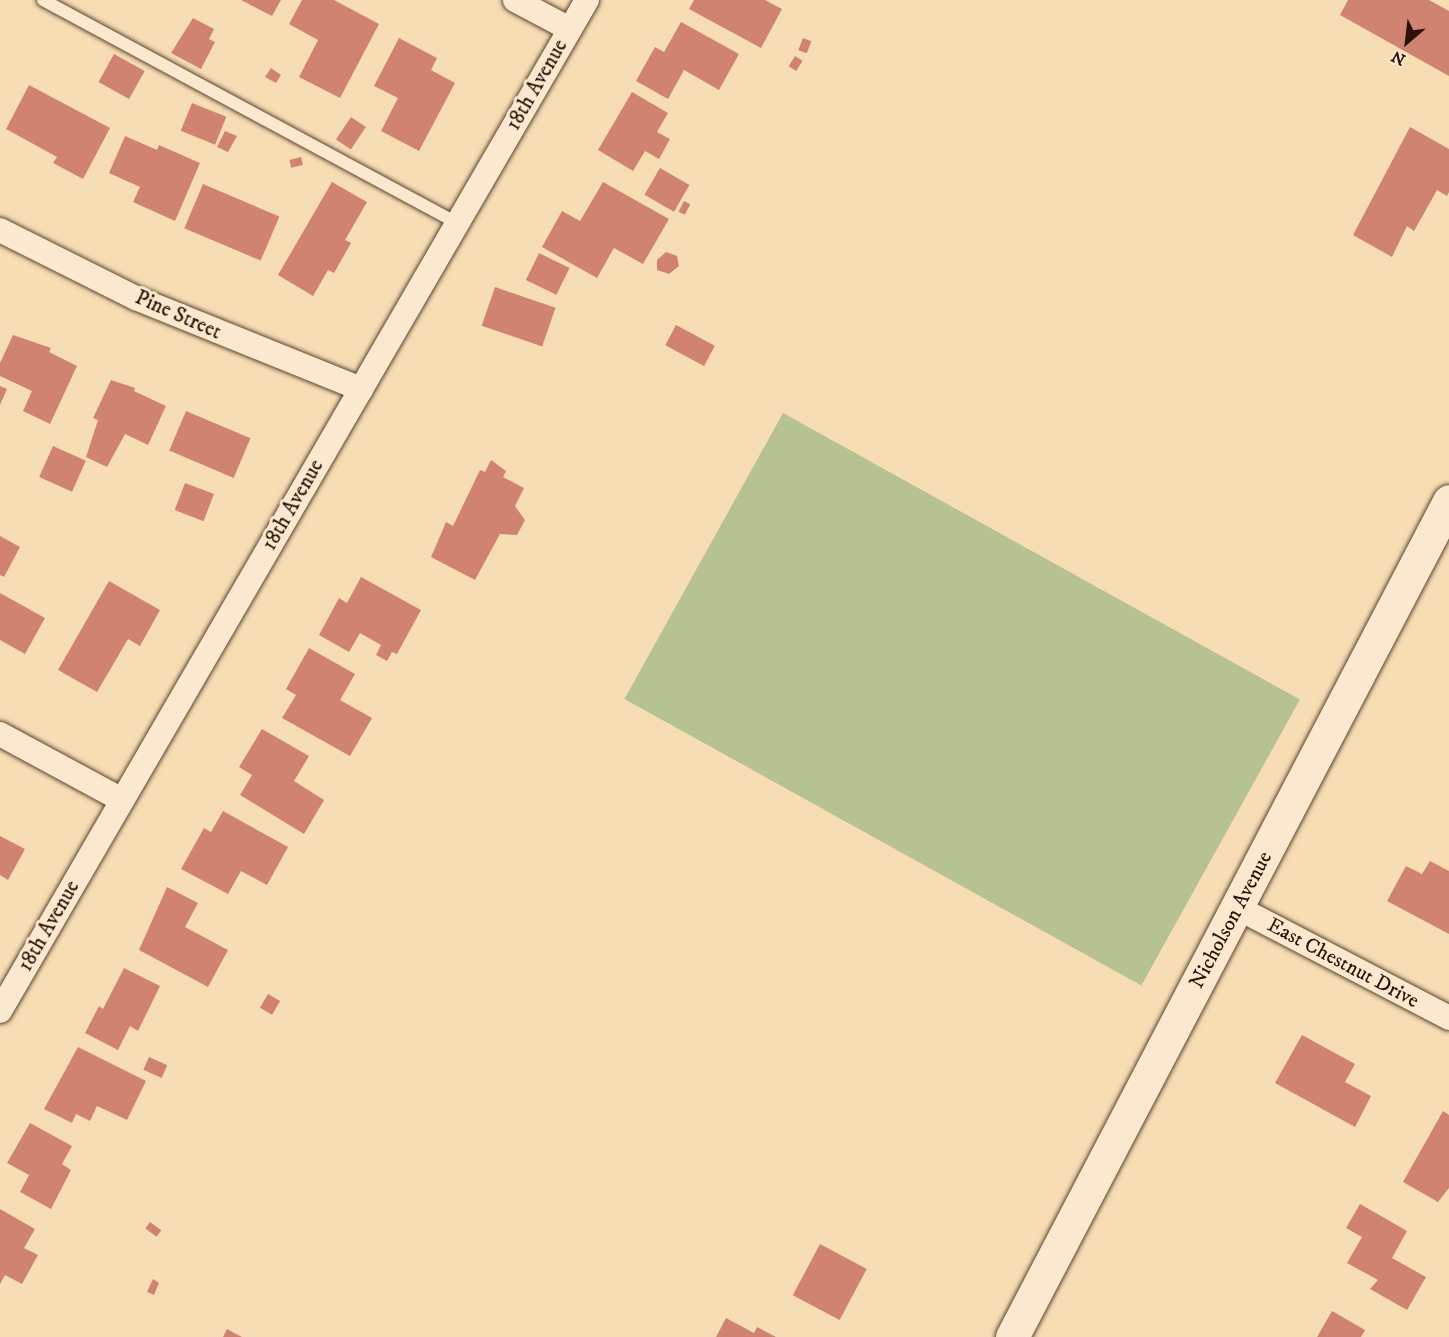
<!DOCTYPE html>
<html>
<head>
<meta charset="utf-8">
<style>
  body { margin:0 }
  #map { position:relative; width:1449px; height:1337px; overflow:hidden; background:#f7ddb3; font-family:"IM FELL DW Pica",serif }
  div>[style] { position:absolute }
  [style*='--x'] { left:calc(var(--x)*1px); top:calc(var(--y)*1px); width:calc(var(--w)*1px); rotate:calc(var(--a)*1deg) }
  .green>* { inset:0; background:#b6c291; transform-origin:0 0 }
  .building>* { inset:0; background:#d18372; transform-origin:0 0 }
  .roads { filter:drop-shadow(0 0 2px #5e4433) drop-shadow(0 0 2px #5e4433) }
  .service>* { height:12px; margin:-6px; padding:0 6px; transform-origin:6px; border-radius:6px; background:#fae9ce }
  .minor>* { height:24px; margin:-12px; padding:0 12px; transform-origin:12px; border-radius:12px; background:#fae9ce }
  .secondary>* { height:33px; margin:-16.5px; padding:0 16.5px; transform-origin:16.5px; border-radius:16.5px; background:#fae9ce }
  span { translate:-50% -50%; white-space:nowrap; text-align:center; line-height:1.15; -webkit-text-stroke:6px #fae9ce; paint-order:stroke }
  .street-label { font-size:21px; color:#2b1108 }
  .north { position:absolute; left:1377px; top:12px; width:60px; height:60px; -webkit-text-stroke:4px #fae9ce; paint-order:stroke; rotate:208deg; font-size:16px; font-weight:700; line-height:24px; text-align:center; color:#2b1108 }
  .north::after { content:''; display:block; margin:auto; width:21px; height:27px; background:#2b1108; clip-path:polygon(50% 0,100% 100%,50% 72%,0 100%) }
</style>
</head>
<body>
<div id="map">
  <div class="green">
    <i style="left:783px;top:413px;width:591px;height:327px;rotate:29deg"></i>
  </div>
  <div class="building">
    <i style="clip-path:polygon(241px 0,281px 0,272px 16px)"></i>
    <i style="clip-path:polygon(302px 0,334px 0,379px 24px,340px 98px,299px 77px,318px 40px,289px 24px)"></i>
    <i style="clip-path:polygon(694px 0,765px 0,782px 9px,761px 48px,689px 9px)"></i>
    <i style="clip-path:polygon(1348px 0,1429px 0,1449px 11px,1449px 76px,1340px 15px)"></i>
    <i style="clip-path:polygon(193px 18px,214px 29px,209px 39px,215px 42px,201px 69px,171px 53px)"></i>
    <i style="clip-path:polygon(681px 22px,739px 54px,719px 90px,684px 70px,668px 99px,636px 81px,655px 47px,664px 52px)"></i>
    <i style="clip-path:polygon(399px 38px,437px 58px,431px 70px,455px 83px,419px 151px,381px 131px,398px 98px,374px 86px)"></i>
    <i style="left:803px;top:38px;width:9px;height:13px;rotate:21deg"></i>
    <i style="left:114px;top:54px;width:35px;height:32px;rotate:29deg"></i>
    <i style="left:795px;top:56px;width:9px;height:12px;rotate:32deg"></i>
    <i style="clip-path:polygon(271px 68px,281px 75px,276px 83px,265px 77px)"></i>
    <i style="clip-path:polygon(29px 85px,110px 128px,83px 179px,53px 163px,57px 157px,6px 129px)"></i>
    <i style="clip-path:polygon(632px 92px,668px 113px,657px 132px,670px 139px,659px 159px,645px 151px,633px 171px,598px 150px)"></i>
    <i style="left:192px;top:103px;width:37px;height:30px;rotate:22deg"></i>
    <i style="left:351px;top:117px;width:18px;height:27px;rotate:34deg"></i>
    <i style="clip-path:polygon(1410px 127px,1449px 149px,1449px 192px,1447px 196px,1437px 190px,1414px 231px,1407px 226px,1392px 257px,1353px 235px)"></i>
    <i style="clip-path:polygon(225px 131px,237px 136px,228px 152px,217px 147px)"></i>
    <i style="clip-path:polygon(125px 136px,157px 150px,159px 145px,200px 163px,175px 221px,133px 202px,140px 187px,109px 173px)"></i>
    <i style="left:301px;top:157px;width:8px;height:12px;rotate:76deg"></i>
    <i style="left:660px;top:168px;width:34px;height:31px;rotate:30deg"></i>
    <i style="clip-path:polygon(332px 182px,367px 202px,345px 240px,351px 243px,334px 273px,328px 270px,313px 296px,278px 275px)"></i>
    <i style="clip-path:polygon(603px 182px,669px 219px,643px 264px,614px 248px,597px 278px,542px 247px,562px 211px,580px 221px)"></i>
    <i style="left:203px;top:184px;width:83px;height:48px;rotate:23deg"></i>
    <i style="left:684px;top:201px;width:7px;height:12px;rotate:27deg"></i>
    <i style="clip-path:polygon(666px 252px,677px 256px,679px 266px,669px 274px,657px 270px,657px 260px)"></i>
    <i style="left:539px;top:253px;width:34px;height:30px;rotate:26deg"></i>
    <i style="left:495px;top:287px;width:64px;height:41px;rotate:19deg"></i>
    <i style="left:676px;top:325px;width:44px;height:23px;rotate:28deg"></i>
    <i style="clip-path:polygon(13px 335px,51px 348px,49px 352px,77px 366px,50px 424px,23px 411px,32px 391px,0 376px,0 363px)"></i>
    <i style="clip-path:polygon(111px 380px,135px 388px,134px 391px,166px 406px,148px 445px,125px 434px,107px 467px,86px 457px,98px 420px,93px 418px)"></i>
    <i style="clip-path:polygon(0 386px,7px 389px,0 405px)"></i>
    <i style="left:186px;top:411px;width:70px;height:43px;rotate:23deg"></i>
    <i style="left:53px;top:446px;width:36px;height:34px;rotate:24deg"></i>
    <i style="clip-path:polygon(491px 460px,506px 471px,503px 477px,524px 488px,515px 506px,525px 520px,517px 535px,500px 534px,475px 580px,431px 557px,446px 522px,453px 526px,480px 470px,485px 472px)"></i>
    <i style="left:185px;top:483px;width:31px;height:29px;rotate:21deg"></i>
    <i style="clip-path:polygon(0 536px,20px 547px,4px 577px,0 575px)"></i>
    <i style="clip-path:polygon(361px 577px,421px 610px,397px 654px,392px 652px,387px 661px,376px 655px,381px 645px,360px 633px,349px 652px,319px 635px,339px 598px,347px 603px)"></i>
    <i style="clip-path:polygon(109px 581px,160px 610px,140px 646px,128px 639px,97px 692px,58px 670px)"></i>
    <i style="clip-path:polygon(0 593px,45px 618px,25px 654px,0 640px)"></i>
    <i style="clip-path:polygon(309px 648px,355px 674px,340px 700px,372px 718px,350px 756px,282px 718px,296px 695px,286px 689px)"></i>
    <i style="clip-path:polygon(262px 729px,309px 756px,294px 781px,324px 800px,304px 834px,240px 795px,252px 775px,239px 767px)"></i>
    <i style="clip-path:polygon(223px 811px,288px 847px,267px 885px,241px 871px,228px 894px,181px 869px,204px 828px,211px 832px)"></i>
    <i style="clip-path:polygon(0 836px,25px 849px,8px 880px,0 875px)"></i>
    <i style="clip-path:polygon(1430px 861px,1449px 871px,1449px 934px,1387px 901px,1406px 866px,1422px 874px)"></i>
    <i style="clip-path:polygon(167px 887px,198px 903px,185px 927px,228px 950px,208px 987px,139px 950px)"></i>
    <i style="clip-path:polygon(124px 968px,160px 986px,138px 1031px,130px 1026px,118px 1050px,85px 1033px,99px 1006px,103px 1009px)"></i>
    <i style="left:268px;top:994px;width:14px;height:16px;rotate:30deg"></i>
    <i style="clip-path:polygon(1302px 1035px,1355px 1064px,1345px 1082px,1371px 1096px,1355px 1127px,1275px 1083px)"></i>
    <i style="clip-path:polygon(78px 1047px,146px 1081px,127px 1120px,97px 1106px,90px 1121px,76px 1114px,72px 1123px,44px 1109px)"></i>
    <i style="left:149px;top:1057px;width:20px;height:14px;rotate:24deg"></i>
    <i style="clip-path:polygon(1443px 1111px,1449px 1115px,1449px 1188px,1438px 1202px,1403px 1182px)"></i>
    <i style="clip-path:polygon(30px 1123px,72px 1146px,62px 1164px,71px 1170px,51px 1209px,20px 1192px,29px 1175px,7px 1163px)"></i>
    <i style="clip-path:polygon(1360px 1204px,1407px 1231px,1392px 1258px,1426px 1277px,1407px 1310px,1370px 1289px,1378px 1280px,1347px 1263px,1362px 1237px,1346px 1228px)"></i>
    <i style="clip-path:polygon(0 1209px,35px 1229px,24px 1248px,38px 1255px,22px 1284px,5px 1275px,0 1284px)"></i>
    <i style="left:150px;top:1222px;width:14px;height:8px;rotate:36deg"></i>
    <i style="left:820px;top:1244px;width:53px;height:58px;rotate:28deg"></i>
    <i style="clip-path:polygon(153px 1279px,159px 1283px,154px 1295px,147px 1292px)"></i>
    <i style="clip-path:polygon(1332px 1311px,1365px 1330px,1361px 1337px,1317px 1337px)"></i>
    <i style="clip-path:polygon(726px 1318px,754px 1333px,757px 1327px,776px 1337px,716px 1337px)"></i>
    <i style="clip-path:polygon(227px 1329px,242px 1337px,223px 1337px)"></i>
  </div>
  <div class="roads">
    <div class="service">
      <i style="--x:43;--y:0;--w:470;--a:28.3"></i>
    </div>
    <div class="minor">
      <i style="--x:515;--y:0;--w:62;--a:27.8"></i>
      <i style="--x:0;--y:230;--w:152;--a:26.6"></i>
      <i style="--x:136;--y:298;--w:243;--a:22"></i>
      <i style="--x:0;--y:734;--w:139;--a:28.4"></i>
      <i style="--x:1238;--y:908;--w:238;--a:27.5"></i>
      <i style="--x:0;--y:1011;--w:1169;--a:-59.86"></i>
    </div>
    <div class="secondary">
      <i style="--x:1012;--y:1337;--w:943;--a:-62.4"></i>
    </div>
  </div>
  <div class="street-label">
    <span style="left:537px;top:85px;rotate:-60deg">18th Avenue</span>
    <span style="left:178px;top:315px;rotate:24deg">Pine Street</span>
    <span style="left:293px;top:505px;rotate:-60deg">18th Avenue</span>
    <span style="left:1231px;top:920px;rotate:-62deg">Nicholson Avenue</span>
    <span style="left:49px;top:926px;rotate:-60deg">18th Avenue</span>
    <span style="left:1343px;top:963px;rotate:28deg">East Chestnut Drive</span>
  </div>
  <div class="north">N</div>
</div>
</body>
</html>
